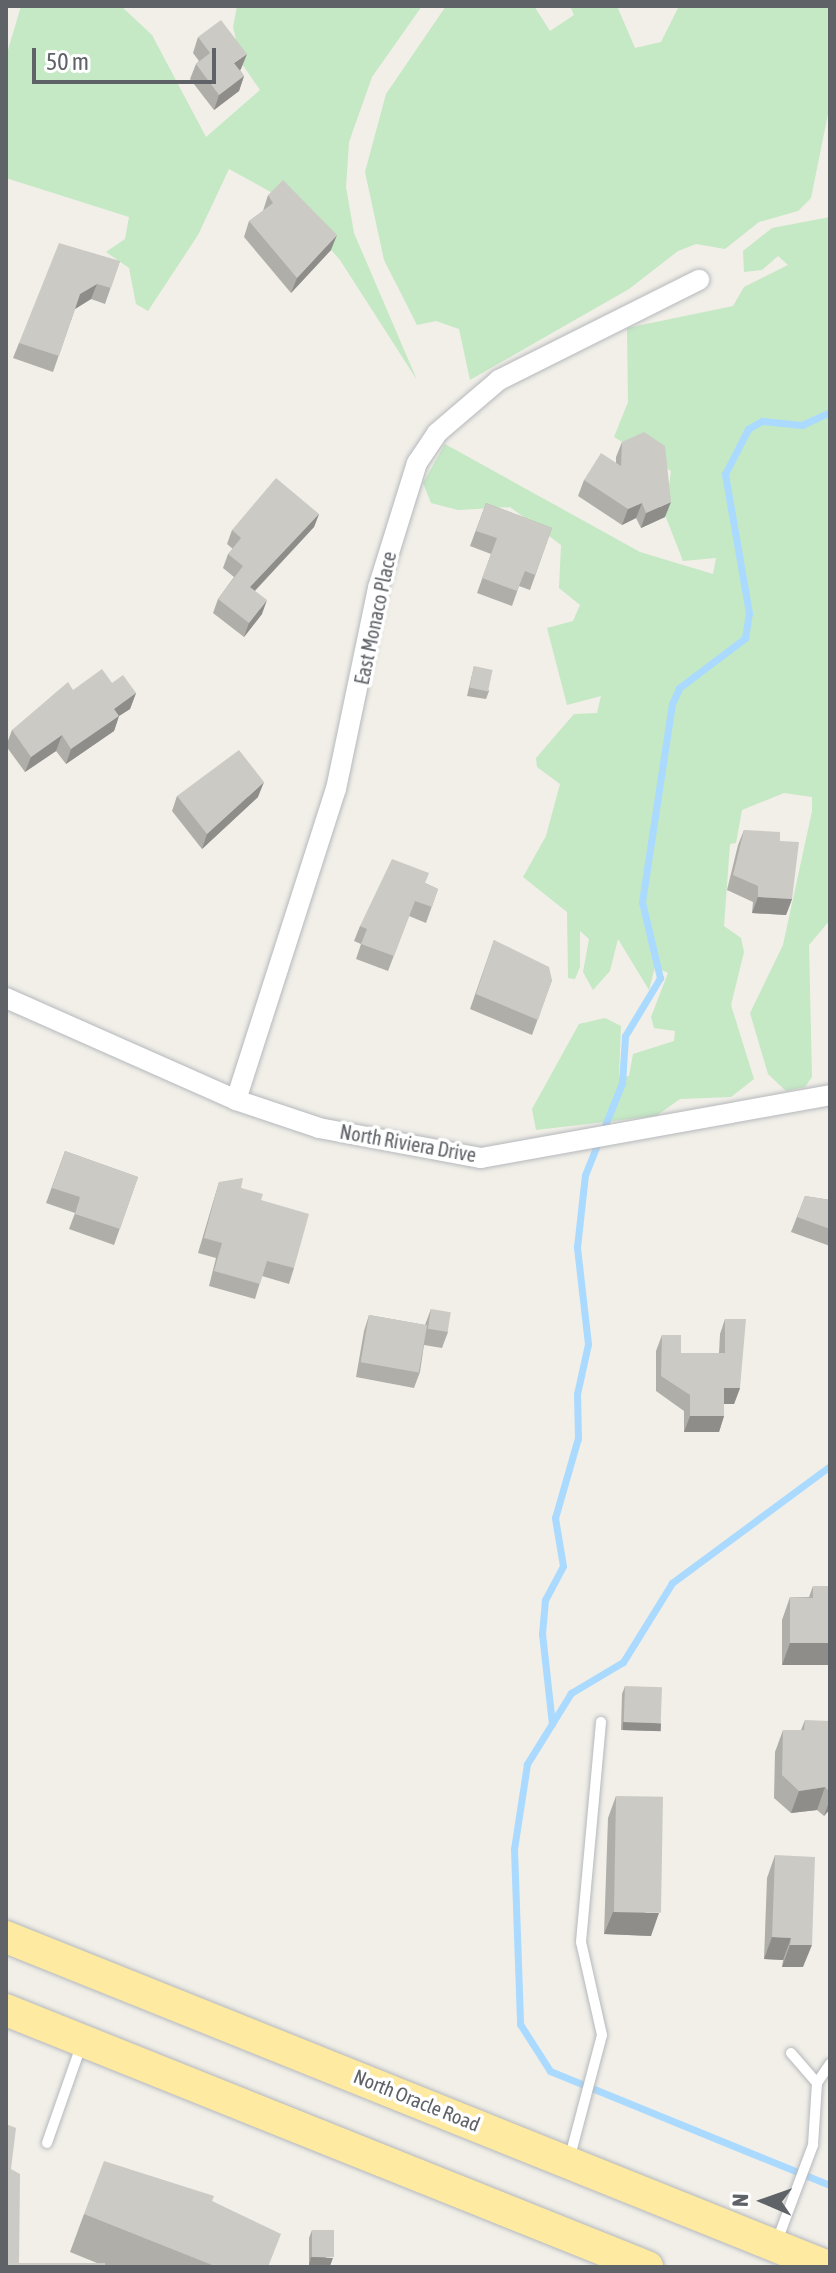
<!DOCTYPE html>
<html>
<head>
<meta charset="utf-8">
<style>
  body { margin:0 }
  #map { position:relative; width:836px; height:2273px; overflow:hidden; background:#f1efe8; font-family:"Asap Condensed",sans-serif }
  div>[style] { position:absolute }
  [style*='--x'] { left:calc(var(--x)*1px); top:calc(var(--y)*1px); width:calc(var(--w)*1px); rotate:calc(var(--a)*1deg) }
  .green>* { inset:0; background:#c5e8c5 }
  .stream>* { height:7px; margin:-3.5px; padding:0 3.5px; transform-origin:3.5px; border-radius:3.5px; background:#aadaff }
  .roads { filter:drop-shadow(0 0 2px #b5b8bc) drop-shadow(0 0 2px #b5b8bc) }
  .service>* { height:10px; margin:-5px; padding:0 5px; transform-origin:5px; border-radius:5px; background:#fff }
  .minor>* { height:20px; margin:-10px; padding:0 10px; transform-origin:10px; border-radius:10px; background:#fff }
  .trunk>* { height:32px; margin:-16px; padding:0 16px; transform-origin:16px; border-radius:16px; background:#feeaa1 }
  .wall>* { inset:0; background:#afaea9 }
  .shaded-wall>* { inset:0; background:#8f8d8a; transform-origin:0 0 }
  .building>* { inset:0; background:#cccac5; transform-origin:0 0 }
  span { translate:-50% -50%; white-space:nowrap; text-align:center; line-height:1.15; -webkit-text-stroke:7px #fff; paint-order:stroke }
  .street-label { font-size:20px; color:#5f6368 }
  .frame { position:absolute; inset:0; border:8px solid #5f6368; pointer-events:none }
  .north { position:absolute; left:724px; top:2161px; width:80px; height:80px; -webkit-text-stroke:6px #fff; paint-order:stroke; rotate:272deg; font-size:22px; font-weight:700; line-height:32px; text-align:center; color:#5f6368 }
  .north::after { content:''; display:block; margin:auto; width:28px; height:36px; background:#5f6368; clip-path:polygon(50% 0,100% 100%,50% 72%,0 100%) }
  .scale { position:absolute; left:32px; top:48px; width:184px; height:36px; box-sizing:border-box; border:4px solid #5f6368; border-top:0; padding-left:10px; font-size:24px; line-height:28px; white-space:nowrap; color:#5f6368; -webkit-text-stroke:6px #fff; paint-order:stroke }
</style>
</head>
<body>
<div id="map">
  <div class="green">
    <i style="clip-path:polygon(21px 6px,121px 6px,152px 35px,206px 137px,260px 90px,242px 64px,233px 27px,237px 6px,422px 6px,372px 77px,349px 142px,346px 187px,354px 233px,417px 380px,340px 260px,289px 202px,229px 169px,198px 235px,148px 311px,136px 304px,129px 268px,106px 252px,125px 239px,129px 217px,6px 178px,6px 57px)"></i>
    <i style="clip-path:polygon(446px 6px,534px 6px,550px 31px,574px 15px,570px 6px,617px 6px,635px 48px,661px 42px,679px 6px,830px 6px,830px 104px,811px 198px,798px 211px,759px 222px,725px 249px,696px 244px,678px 251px,629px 289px,470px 380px,459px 329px,436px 321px,417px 325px,384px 260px,365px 172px,386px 94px)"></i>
    <i style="clip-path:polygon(830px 217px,830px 920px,809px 945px,812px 1077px,805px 1087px,786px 1091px,768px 1074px,750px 1013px,783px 945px,812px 811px,812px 797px,784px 793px,742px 810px,736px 843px,730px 844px,724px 926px,741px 938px,744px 952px,731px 1005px,754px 1079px,731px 1097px,680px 1099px,656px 1116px,536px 1130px,532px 1109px,579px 1024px,605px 1018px,621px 1026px,619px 1076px,629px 1076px,633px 1054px,674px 1041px,675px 1031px,654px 1028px,651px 1017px,668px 973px,655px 967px,649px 990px,618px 939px,610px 971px,593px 990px,583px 972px,589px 939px,580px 931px,580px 967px,575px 979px,568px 978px,567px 912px,523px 877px,546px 836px,560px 784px,537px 767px,536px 758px,574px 714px,597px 713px,601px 696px,567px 705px,547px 628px,573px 621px,580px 605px,559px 588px,561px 545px,510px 507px,458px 510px,431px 503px,423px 483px,445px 444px,640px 552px,713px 574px,716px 558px,683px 561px,665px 515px,671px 471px,614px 437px,628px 402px,627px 328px,733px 306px,744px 287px,788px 265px,778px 256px,762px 270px,744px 272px,743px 251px,772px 228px)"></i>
  </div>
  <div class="stream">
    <i style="--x:830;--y:1466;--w:197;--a:143.5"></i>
    <i style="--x:672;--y:1583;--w:93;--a:121.8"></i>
    <i style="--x:623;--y:1662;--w:61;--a:149.2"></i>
    <i style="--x:571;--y:1693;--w:84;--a:121.8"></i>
    <i style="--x:527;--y:1764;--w:86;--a:98.7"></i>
    <i style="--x:514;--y:1849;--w:175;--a:88"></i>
    <i style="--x:520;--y:2024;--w:56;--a:57.4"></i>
    <i style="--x:550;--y:2071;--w:302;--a:22.2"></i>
    <i style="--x:552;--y:1724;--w:91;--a:-96.3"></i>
    <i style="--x:542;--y:1634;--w:34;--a:-85"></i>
    <i style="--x:545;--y:1600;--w:38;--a:-62"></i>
    <i style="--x:563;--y:1566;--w:49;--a:-99.5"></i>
    <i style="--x:555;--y:1518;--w:83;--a:-74"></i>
    <i style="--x:578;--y:1438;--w:44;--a:-91.3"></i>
    <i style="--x:577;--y:1394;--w:51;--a:-77.6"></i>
    <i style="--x:588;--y:1344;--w:98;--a:-96.5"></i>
    <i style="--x:577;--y:1247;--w:72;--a:-83.7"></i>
    <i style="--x:585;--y:1175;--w:99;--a:-68.1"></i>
    <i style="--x:622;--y:1083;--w:47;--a:-86.3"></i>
    <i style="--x:625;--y:1036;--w:68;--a:-58.9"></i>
    <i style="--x:660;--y:978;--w:78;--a:-103.3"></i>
    <i style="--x:642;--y:902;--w:200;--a:-81.4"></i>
    <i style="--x:672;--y:704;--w:17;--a:-66"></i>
    <i style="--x:679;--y:688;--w:83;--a:-37.1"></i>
    <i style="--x:745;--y:638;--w:25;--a:-81"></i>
    <i style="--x:749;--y:613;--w:141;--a:-99.8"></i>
    <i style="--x:725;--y:474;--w:51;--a:-62.9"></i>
    <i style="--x:748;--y:429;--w:16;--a:-30"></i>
    <i style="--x:762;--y:421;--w:40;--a:5.7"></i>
    <i style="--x:802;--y:425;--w:31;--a:-25"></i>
  </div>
  <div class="roads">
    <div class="service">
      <i style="--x:791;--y:2053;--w:40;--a:49"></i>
      <i style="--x:47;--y:2143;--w:103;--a:-70.7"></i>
      <i style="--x:569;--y:2160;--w:129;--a:-75.2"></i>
      <i style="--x:602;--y:2035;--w:95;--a:-102.7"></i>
      <i style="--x:581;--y:1942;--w:221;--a:-84.8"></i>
      <i style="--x:777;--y:2241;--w:103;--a:-69.4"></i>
      <i style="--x:813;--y:2145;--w:62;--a:-86.3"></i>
      <i style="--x:817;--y:2083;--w:23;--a:-56"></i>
    </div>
    <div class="minor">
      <i style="--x:6;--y:998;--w:252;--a:23.9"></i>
      <i style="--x:236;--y:1100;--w:88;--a:18.6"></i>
      <i style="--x:319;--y:1128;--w:165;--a:10.5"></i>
      <i style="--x:481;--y:1158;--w:355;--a:-10.2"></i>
      <i style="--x:236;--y:1100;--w:327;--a:-72.2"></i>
      <i style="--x:336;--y:789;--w:205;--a:-78.2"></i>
      <i style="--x:378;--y:588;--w:131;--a:-72.7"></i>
      <i style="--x:417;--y:463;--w:36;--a:-56"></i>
      <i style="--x:437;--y:433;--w:82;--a:-40.5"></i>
      <i style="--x:499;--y:380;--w:224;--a:-26.6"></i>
    </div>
    <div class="trunk">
      <i style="--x:6;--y:1937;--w:886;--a:21.87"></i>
      <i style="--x:6;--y:2010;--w:691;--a:21.85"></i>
    </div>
  </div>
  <div class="wall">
    <i style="clip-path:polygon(198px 37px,241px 69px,240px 70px,244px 76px,239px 91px,214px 110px,190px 79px,196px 64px,199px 61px,193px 53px)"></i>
    <i style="clip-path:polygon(268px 195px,331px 250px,291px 293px,244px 237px,249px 221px,263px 211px)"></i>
    <i style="clip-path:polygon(120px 261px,105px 304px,91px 299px,75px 309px,53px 372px,13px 358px,19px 343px)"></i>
    <i style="clip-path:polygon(622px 442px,665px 517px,641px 528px,636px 518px,622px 525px,578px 496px,584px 480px,616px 463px,616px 457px)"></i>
    <i style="clip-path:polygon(486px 503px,552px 528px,530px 590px,519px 586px,512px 606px,477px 593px,491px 554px,470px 546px)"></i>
    <i style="clip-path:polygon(319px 514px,314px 527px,255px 591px,262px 614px,244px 637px,213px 613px,218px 599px,234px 577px,223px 568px,228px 554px,233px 549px,227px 544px,232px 530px)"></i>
    <i style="clip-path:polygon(474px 666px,489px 691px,486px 699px,467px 696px)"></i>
    <i style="clip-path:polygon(112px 683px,136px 693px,130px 709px,119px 716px,114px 731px,66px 764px,56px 751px,25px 772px,6px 746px,12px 730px,73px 690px)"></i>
    <i style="clip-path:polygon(177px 796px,258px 797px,202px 849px,172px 811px)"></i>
    <i style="clip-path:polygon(744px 830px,780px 841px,792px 899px,786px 915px,752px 913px,753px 902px,727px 890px,738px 845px)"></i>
    <i style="clip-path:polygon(425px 883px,438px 889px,426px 923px,409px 916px,388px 971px,356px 959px,361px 944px,354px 941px,360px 926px)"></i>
    <i style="clip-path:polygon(494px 940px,552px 980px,532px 1035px,470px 1009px)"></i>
    <i style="clip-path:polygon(65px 1151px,138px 1177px,114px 1245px,69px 1229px,75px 1213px,46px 1203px)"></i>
    <i style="clip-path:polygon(219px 1182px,241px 1188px,261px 1200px,294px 1268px,289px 1284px,262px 1276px,255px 1299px,209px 1286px,216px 1258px,198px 1253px)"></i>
    <i style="clip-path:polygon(805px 1196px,830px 1200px,830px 1246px,791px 1232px)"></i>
    <i style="clip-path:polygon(431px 1309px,448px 1332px,442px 1348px,424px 1345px,420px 1372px,414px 1388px,356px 1377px,364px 1331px,369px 1315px,425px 1325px)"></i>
    <i style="clip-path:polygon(725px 1319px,740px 1388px,734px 1404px,724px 1404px,724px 1416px,719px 1432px,684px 1432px,684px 1411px,656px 1391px,656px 1351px,662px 1335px,681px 1353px,719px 1353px,720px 1334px)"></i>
    <i style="clip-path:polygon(813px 1586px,830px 1586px,782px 1665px,782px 1620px,790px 1597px,809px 1597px)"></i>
    <i style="clip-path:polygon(625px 1686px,658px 1731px,621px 1730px,622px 1694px)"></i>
    <i style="clip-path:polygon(805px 1720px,830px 1732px,830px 1809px,824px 1816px,817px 1810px,791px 1813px,774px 1798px,775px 1752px,783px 1730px,801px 1730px)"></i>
    <i style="clip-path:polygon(616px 1796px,651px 1936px,604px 1934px,608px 1818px)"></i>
    <i style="clip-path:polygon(775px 1855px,803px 1967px,782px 1967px,783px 1960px,764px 1959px,767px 1878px)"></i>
    <i style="clip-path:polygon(11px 2169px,19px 2263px,97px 2263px,70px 2252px,84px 2214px,212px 2201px,269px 2267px,6px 2267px)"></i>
    <i style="clip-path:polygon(312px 2230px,330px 2266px,309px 2265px,309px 2238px)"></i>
  </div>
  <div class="shaded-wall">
    <i style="clip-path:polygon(247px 54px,241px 69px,228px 78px,234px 63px)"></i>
    <i style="clip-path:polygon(244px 76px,239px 91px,214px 110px,219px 95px)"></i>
    <i style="clip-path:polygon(337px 235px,331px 250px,291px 293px,297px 278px)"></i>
    <i style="clip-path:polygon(97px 284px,91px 299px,75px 309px,80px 294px)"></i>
    <i style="clip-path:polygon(671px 502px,665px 517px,641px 528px,646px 513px)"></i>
    <i style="clip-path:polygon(642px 503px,636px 518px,622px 525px,628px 509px)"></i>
    <i style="clip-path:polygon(319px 514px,314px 527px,245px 601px,250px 587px)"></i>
    <i style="clip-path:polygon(267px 600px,262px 614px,244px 637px,249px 623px)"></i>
    <i style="clip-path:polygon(136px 693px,130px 709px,119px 716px,114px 731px,66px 764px,71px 749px,114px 709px)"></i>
    <i style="clip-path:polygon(62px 735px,56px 751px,25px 772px,31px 757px)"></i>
    <i style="clip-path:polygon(264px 782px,258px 797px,202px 849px,207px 834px)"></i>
    <i style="clip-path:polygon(758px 897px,792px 899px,786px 915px,752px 913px)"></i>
    <i style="clip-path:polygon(724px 1388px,740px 1388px,734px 1404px,718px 1404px)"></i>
    <i style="clip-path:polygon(690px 1416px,724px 1416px,719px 1432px,684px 1432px)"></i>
    <i style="clip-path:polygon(790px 1643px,830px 1643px,830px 1665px,782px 1665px)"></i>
    <i style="left:623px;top:1722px;width:38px;height:8px;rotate:2deg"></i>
    <i style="clip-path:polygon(825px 1787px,817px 1810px,791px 1813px,799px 1791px)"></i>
    <i style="clip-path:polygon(830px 1799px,830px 1809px,824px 1816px)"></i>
    <i style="clip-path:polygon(613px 1912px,659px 1913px,651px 1936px,604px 1934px)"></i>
    <i style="clip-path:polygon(772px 1937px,791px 1938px,783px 1960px,764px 1959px)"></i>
    <i style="clip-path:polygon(790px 1945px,812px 1945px,803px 1967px,782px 1967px)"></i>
    <i style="clip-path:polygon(311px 2257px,333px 2258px,330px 2266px,309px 2265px)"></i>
  </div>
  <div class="building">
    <i style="clip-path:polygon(221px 20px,247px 54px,234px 63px,244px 76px,219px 95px,196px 64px,210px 53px,198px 37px)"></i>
    <i style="clip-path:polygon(283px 180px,337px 235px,297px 278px,249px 221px,273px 203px,268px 195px)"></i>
    <i style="clip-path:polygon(59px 243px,120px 261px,111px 288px,97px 284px,80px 294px,59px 356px,19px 343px)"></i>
    <i style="clip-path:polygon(644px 432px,665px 446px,671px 502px,646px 513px,642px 503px,628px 509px,584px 480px,601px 453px,621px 466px,622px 442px)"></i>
    <i style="clip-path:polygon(276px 478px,319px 514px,250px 587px,267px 600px,249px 623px,218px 599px,243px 566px,228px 554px,241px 538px,232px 530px)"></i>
    <i style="clip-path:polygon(486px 503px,552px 528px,535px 575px,525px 571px,517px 591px,482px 578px,497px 538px,476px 531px)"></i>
    <i style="left:474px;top:666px;width:19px;height:22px;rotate:12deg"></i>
    <i style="clip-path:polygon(102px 669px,112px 683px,123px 675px,136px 693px,114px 709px,119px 716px,71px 749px,62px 735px,31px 757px,12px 730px,68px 682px,73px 690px)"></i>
    <i style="clip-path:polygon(239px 750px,264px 782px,207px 834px,177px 796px)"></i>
    <i style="clip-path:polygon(744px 830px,780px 832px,780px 841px,799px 842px,792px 899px,758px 897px,758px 886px,733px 875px)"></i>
    <i style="clip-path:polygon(392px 859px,429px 873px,425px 883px,438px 889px,432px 907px,415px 901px,394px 956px,361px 944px,367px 929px,360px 926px)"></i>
    <i style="clip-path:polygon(494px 940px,549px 967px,552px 980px,538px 1020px,476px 994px)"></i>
    <i style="clip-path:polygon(65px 1151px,138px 1177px,120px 1229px,75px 1214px,80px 1197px,52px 1188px)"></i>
    <i style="clip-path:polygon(243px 1178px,241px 1188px,263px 1194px,261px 1200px,309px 1214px,294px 1268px,267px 1261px,260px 1284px,214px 1271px,222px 1243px,204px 1238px,219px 1182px)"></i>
    <i style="clip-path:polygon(805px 1196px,830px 1200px,830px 1229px,797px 1217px)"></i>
    <i style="left:431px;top:1309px;width:20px;height:20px;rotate:9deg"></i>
    <i style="left:369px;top:1315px;width:59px;height:48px;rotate:10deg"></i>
    <i style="clip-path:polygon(725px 1319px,746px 1319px,740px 1388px,724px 1388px,724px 1416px,690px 1416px,690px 1395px,661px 1376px,662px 1335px,681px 1335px,681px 1353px,725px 1353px)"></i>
    <i style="clip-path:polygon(813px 1586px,830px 1586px,830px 1643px,790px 1643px,790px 1597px,813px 1598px)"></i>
    <i style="left:625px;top:1686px;width:37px;height:36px;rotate:2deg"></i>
    <i style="clip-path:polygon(805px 1720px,830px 1721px,830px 1792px,825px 1787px,799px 1791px,782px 1775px,783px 1730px,804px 1730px)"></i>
    <i style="left:616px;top:1796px;width:47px;height:116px;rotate:1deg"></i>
    <i style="clip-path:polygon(775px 1855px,815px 1857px,812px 1945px,790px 1945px,791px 1938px,772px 1937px)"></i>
    <i style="clip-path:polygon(6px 2124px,16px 2128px,11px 2169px,20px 2174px,19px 2263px,105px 2263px,105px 2267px,6px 2267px)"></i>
    <i style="clip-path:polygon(104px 2161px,214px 2196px,212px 2201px,281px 2234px,268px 2267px,217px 2267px,84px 2214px)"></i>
    <i style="left:312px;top:2230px;width:22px;height:27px"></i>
  </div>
  <div class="street-label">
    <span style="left:375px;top:618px;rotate:-78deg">East Monaco Place</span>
    <span style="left:408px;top:1143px;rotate:10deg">North Riviera Drive</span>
    <span style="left:417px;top:2100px;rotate:22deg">North Oracle Road</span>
  </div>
  <div class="frame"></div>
  <div class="north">N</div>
  <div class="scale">50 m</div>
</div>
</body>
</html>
